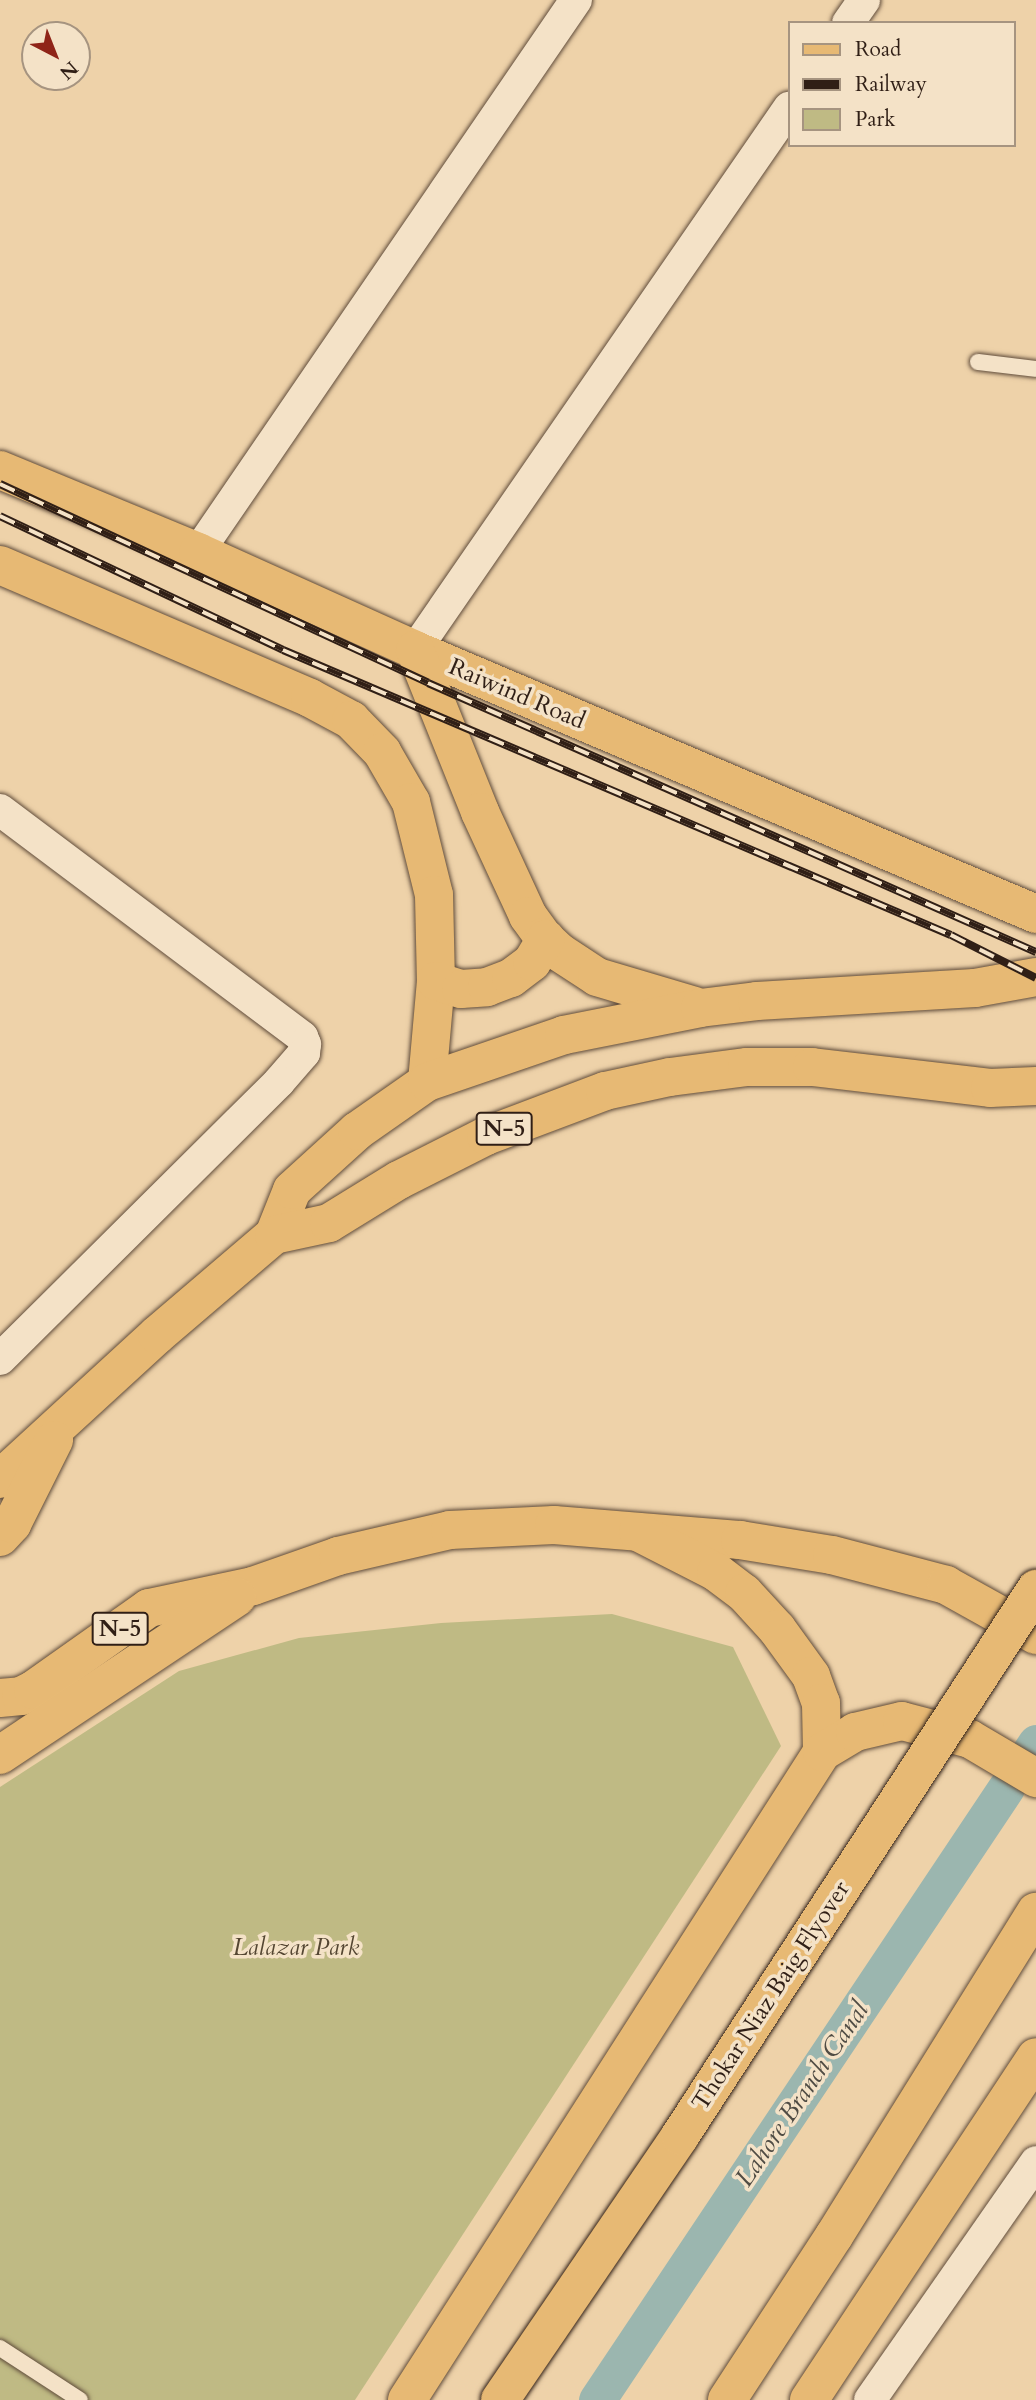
<!DOCTYPE html>
<html>
<head>
<meta charset="utf-8">
<style>
  body { margin:0 }
  #map { position:relative; width:1036px; height:2400px; overflow:hidden; background:#eed2a9; font-family:Cardo,serif }
  div>[style] { position:absolute }
  [style*='--x'] { left:calc(var(--x)*1px); top:calc(var(--y)*1px); width:calc(var(--w)*1px); rotate:calc(var(--a)*1deg) }
  .green>* { inset:0; background:#bfba84 }
  .canal>* { height:37px; margin:-18.5px; padding:0 18.5px; transform-origin:18.5px; border-radius:18.5px; background:#9bb6af }
  .roads { filter:drop-shadow(0 0 2px #604c3b) drop-shadow(0 0 2px #604c3b) }
  .service>* { height:16px; margin:-8px; padding:0 8px; transform-origin:8px; border-radius:8px; background:#f4e2c7 }
  .minor>* { height:32px; margin:-16px; padding:0 16px; transform-origin:16px; border-radius:16px; background:#f4e2c7 }
  .primary>* { height:38px; margin:-19px; padding:0 19px; transform-origin:19px; border-radius:19px; background:#e7b974 }
  .trunk>* { height:38px; margin:-19px; padding:0 19px; transform-origin:19px; border-radius:19px; background:#e7b974 }
  .rail>* { height:8px; margin-top:-4px; transform-origin:0; background:repeating-linear-gradient(90deg,#f4e2c7 0 16px,#301f16 0 32px); box-sizing:border-box; border-block:2px solid #301f16 }
  .bridges { filter:drop-shadow(0 0 2px #301f16) drop-shadow(0 0 2px #301f16) }
  .trunk-bridge>* { height:38px; margin:-19px; padding:0 19px; transform-origin:19px; border-radius:19px; background:#e7b974 }
  span { translate:-50% -50%; white-space:nowrap; text-align:center; line-height:1.15; -webkit-text-stroke:7px #f4e2c7; paint-order:stroke }
  .shield-label span { padding:2px 5px; background:#f4e2c7; border:2px solid; border-radius:5px; -webkit-text-stroke-width:0 }
  .shield-label { font-size:23px; color:#301f16; font-weight:700 }
  .street-label { font-size:24px; color:#301f16 }
  .park-label { font-size:24px; color:#544632; font-style:italic }
  .water-label { font-size:26px; color:#504c44; font-style:italic }
  .legend { position:absolute; left:788px; top:21px; width:228px; height:126px; box-sizing:border-box; background:#f4e2c7; border:2px solid #a69480; margin:0; padding:9px 12px; list-style:none; font-size:21px; color:#301f16 }
  .legend li { display:flex; align-items:center; gap:14px; height:35px }
  .legend b { width:35px; border:2px solid #a69480 }
  .north { position:absolute; left:21px; top:21px; width:70px; height:70px; box-sizing:border-box; background:#f4e2c7; border:2px solid #a69480; border-radius:50%; rotate:138deg; font-size:19px; font-weight:700; line-height:28px; text-align:center; color:#301f16 }
  .north::after { content:''; display:block; margin:auto; width:24px; height:32px; background:#8f2418; clip-path:polygon(50% 0,100% 100%,50% 72%,0 100%) }
</style>
</head>
<body>
<div id="map">
  <div class="green">
    <i style="clip-path:polygon(612px 1614px,733px 1647px,781px 1746px,355px 2400px,0 2400px,0 1787px,179px 1671px,299px 1638px,441px 1623px)"></i>
  </div>
  <div class="canal">
    <i style="--x:1030;--y:1752;--w:11;--a:-56"></i>
    <i style="--x:597;--y:2400;--w:736;--a:-56.25"></i>
  </div>
  <div class="roads">
    <div class="service">
      <i style="--x:978;--y:362;--w:58;--a:6.9"></i>
      <i style="--x:0;--y:2348;--w:95;--a:33"></i>
    </div>
    <div class="minor">
      <i style="--x:848;--y:23;--w:28;--a:-55"></i>
      <i style="--x:198;--y:552;--w:669;--a:-55.6"></i>
      <i style="--x:415;--y:650;--w:659;--a:-55.39"></i>
      <i style="--x:0;--y:810;--w:378;--a:36.9"></i>
      <i style="--x:302;--y:1037;--w:8;--a:67"></i>
      <i style="--x:305;--y:1044;--w:9;--a:96"></i>
      <i style="--x:304;--y:1053;--w:38;--a:131"></i>
      <i style="--x:279;--y:1082;--w:393;--a:135.2"></i>
      <i style="--x:870;--y:2400;--w:290;--a:-55.1"></i>
    </div>
    <div class="primary">
      <i style="--x:0;--y:470;--w:214;--a:22.5"></i>
      <i style="--x:198;--y:552;--w:238;--a:24.3"></i>
      <i style="--x:415;--y:650;--w:675;--a:23.03"></i>
      <i style="--x:0;--y:565;--w:337;--a:23.2"></i>
      <i style="--x:310;--y:698;--w:47;--a:28.2"></i>
      <i style="--x:351;--y:720;--w:45;--a:45.9"></i>
      <i style="--x:382;--y:752;--w:58;--a:59.9"></i>
      <i style="--x:411;--y:802;--w:96;--a:76.1"></i>
      <i style="--x:434;--y:895;--w:86;--a:88.7"></i>
      <i style="--x:436;--y:981;--w:101;--a:95.1"></i>
      <i style="--x:415;--y:650;--w:175;--a:68.1"></i>
      <i style="--x:480;--y:812;--w:115;--a:65.2"></i>
      <i style="--x:528;--y:916;--w:26;--a:54"></i>
      <i style="--x:543;--y:937;--w:22;--a:43"></i>
      <i style="--x:559;--y:952;--w:45;--a:33.3"></i>
      <i style="--x:597;--y:977;--w:102;--a:16.5"></i>
      <i style="--x:436;--y:981;--w:26;--a:18"></i>
      <i style="--x:461;--y:989;--w:26;--a:-4"></i>
      <i style="--x:487;--y:987;--w:26;--a:-21"></i>
      <i style="--x:511;--y:978;--w:26;--a:-37"></i>
      <i style="--x:532;--y:962;--w:27;--a:-59"></i>
      <i style="--x:274;--y:1235;--w:48;--a:-68.2"></i>
      <i style="--x:292;--y:1190;--w:88;--a:-42.2"></i>
      <i style="--x:357;--y:1131;--w:85;--a:-35"></i>
      <i style="--x:427;--y:1082;--w:145;--a:-18.9"></i>
      <i style="--x:564;--y:1035;--w:139;--a:-11.2"></i>
      <i style="--x:700;--y:1008;--w:57;--a:-7"></i>
      <i style="--x:757;--y:1001;--w:218;--a:-3.4"></i>
      <i style="--x:975;--y:988;--w:62;--a:-10.2"></i>
      <i style="--x:0;--y:1479;--w:213;--a:-42.5"></i>
      <i style="--x:157;--y:1335;--w:154;--a:-40.5"></i>
      <i style="--x:274;--y:1235;--w:56;--a:-12.3"></i>
      <i style="--x:329;--y:1223;--w:82;--a:-31.6"></i>
      <i style="--x:399;--y:1180;--w:97;--a:-26.8"></i>
      <i style="--x:486;--y:1136;--w:127;--a:-20.7"></i>
      <i style="--x:605;--y:1091;--w:66;--a:-12.2"></i>
      <i style="--x:670;--y:1077;--w:78;--a:-7.4"></i>
      <i style="--x:747;--y:1067;--w:65;--a:0"></i>
      <i style="--x:812;--y:1067;--w:179;--a:6.7"></i>
      <i style="--x:990;--y:1088;--w:46;--a:-2.5"></i>
      <i style="--x:0;--y:1537;--w:18;--a:-47"></i>
      <i style="--x:12;--y:1524;--w:94;--a:-63.4"></i>
      <i style="--x:0;--y:1698;--w:21;--a:-5"></i>
      <i style="--x:21;--y:1696;--w:13;--a:-27"></i>
      <i style="--x:33;--y:1690;--w:142;--a:-35.3"></i>
      <i style="--x:149;--y:1608;--w:106;--a:-11.9"></i>
      <i style="--x:253;--y:1586;--w:90;--a:-19.4"></i>
      <i style="--x:338;--y:1556;--w:115;--a:-13.1"></i>
      <i style="--x:450;--y:1530;--w:104;--a:-2.8"></i>
      <i style="--x:554;--y:1525;--w:187;--a:4.6"></i>
      <i style="--x:740;--y:1540;--w:93;--a:9.3"></i>
      <i style="--x:832;--y:1555;--w:118;--a:14.7"></i>
      <i style="--x:946;--y:1585;--w:103;--a:29.1"></i>
      <i style="--x:0;--y:1755;--w:285;--a:-33.7"></i>
    </div>
    <div class="trunk">
      <i style="--x:638;--y:1532;--w:88;--a:27.1"></i>
      <i style="--x:716;--y:1572;--w:35;--a:37"></i>
      <i style="--x:744;--y:1593;--w:49;--a:47.5"></i>
      <i style="--x:777;--y:1629;--w:58;--a:54.1"></i>
      <i style="--x:811;--y:1676;--w:29;--a:70"></i>
      <i style="--x:821;--y:1703;--w:49;--a:88.8"></i>
      <i style="--x:407;--y:2400;--w:769;--a:-57.36"></i>
      <i style="--x:822;--y:1752;--w:39;--a:-31"></i>
      <i style="--x:855;--y:1732;--w:48;--a:-13.2"></i>
      <i style="--x:902;--y:1721;--w:70;--a:14.8"></i>
      <i style="--x:970;--y:1739;--w:77;--a:30.6"></i>
      <i style="--x:727;--y:2400;--w:196;--a:-56.9"></i>
      <i style="--x:834;--y:2236;--w:382;--a:-58.1"></i>
      <i style="--x:809;--y:2400;--w:411;--a:-56.5"></i>
    </div>
  </div>
  <div class="rail">
    <i style="--x:0;--y:484;--w:472;--a:24.9"></i>
    <i style="--x:428;--y:683;--w:665;--a:23.87"></i>
    <i style="--x:0;--y:516;--w:313;--a:25.3"></i>
    <i style="--x:283;--y:650;--w:726;--a:23.11"></i>
    <i style="--x:951;--y:935;--w:95;--a:26.8"></i>
  </div>
  <div class="bridges">
    <div class="trunk-bridge">
      <i style="--x:500;--y:2400;--w:320;--a:-55.7"></i>
      <i style="--x:680;--y:2136;--w:653;--a:-56.94"></i>
    </div>
  </div>
  <div class="shield-label">
    <span style="left:504px;top:1129px">N-5</span>
    <span style="left:120px;top:1629px">N-5</span>
  </div>
  <div class="street-label">
    <span style="left:517px;top:694px;rotate:23deg">Raiwind Road</span>
    <span style="left:771px;top:1996px;rotate:-57deg">Thokar Niaz Baig Flyover</span>
  </div>
  <div class="park-label">
    <span style="left:296px;top:1948px">Lalazar Park</span>
  </div>
  <div class="water-label">
    <span style="left:802px;top:2094px;rotate:-56deg">Lahore Branch Canal</span>
  </div>
  <ul class="legend">
  <li><b style="height:9px;background:#e7b974"></b>Road</li>
  <li><b style="height:9px;background:#301f16"></b>Railway</li>
  <li><b style="height:19px;background:#bfba84"></b>Park</li>
  </ul>
  <div class="north">N</div>
</div>
</body>
</html>
